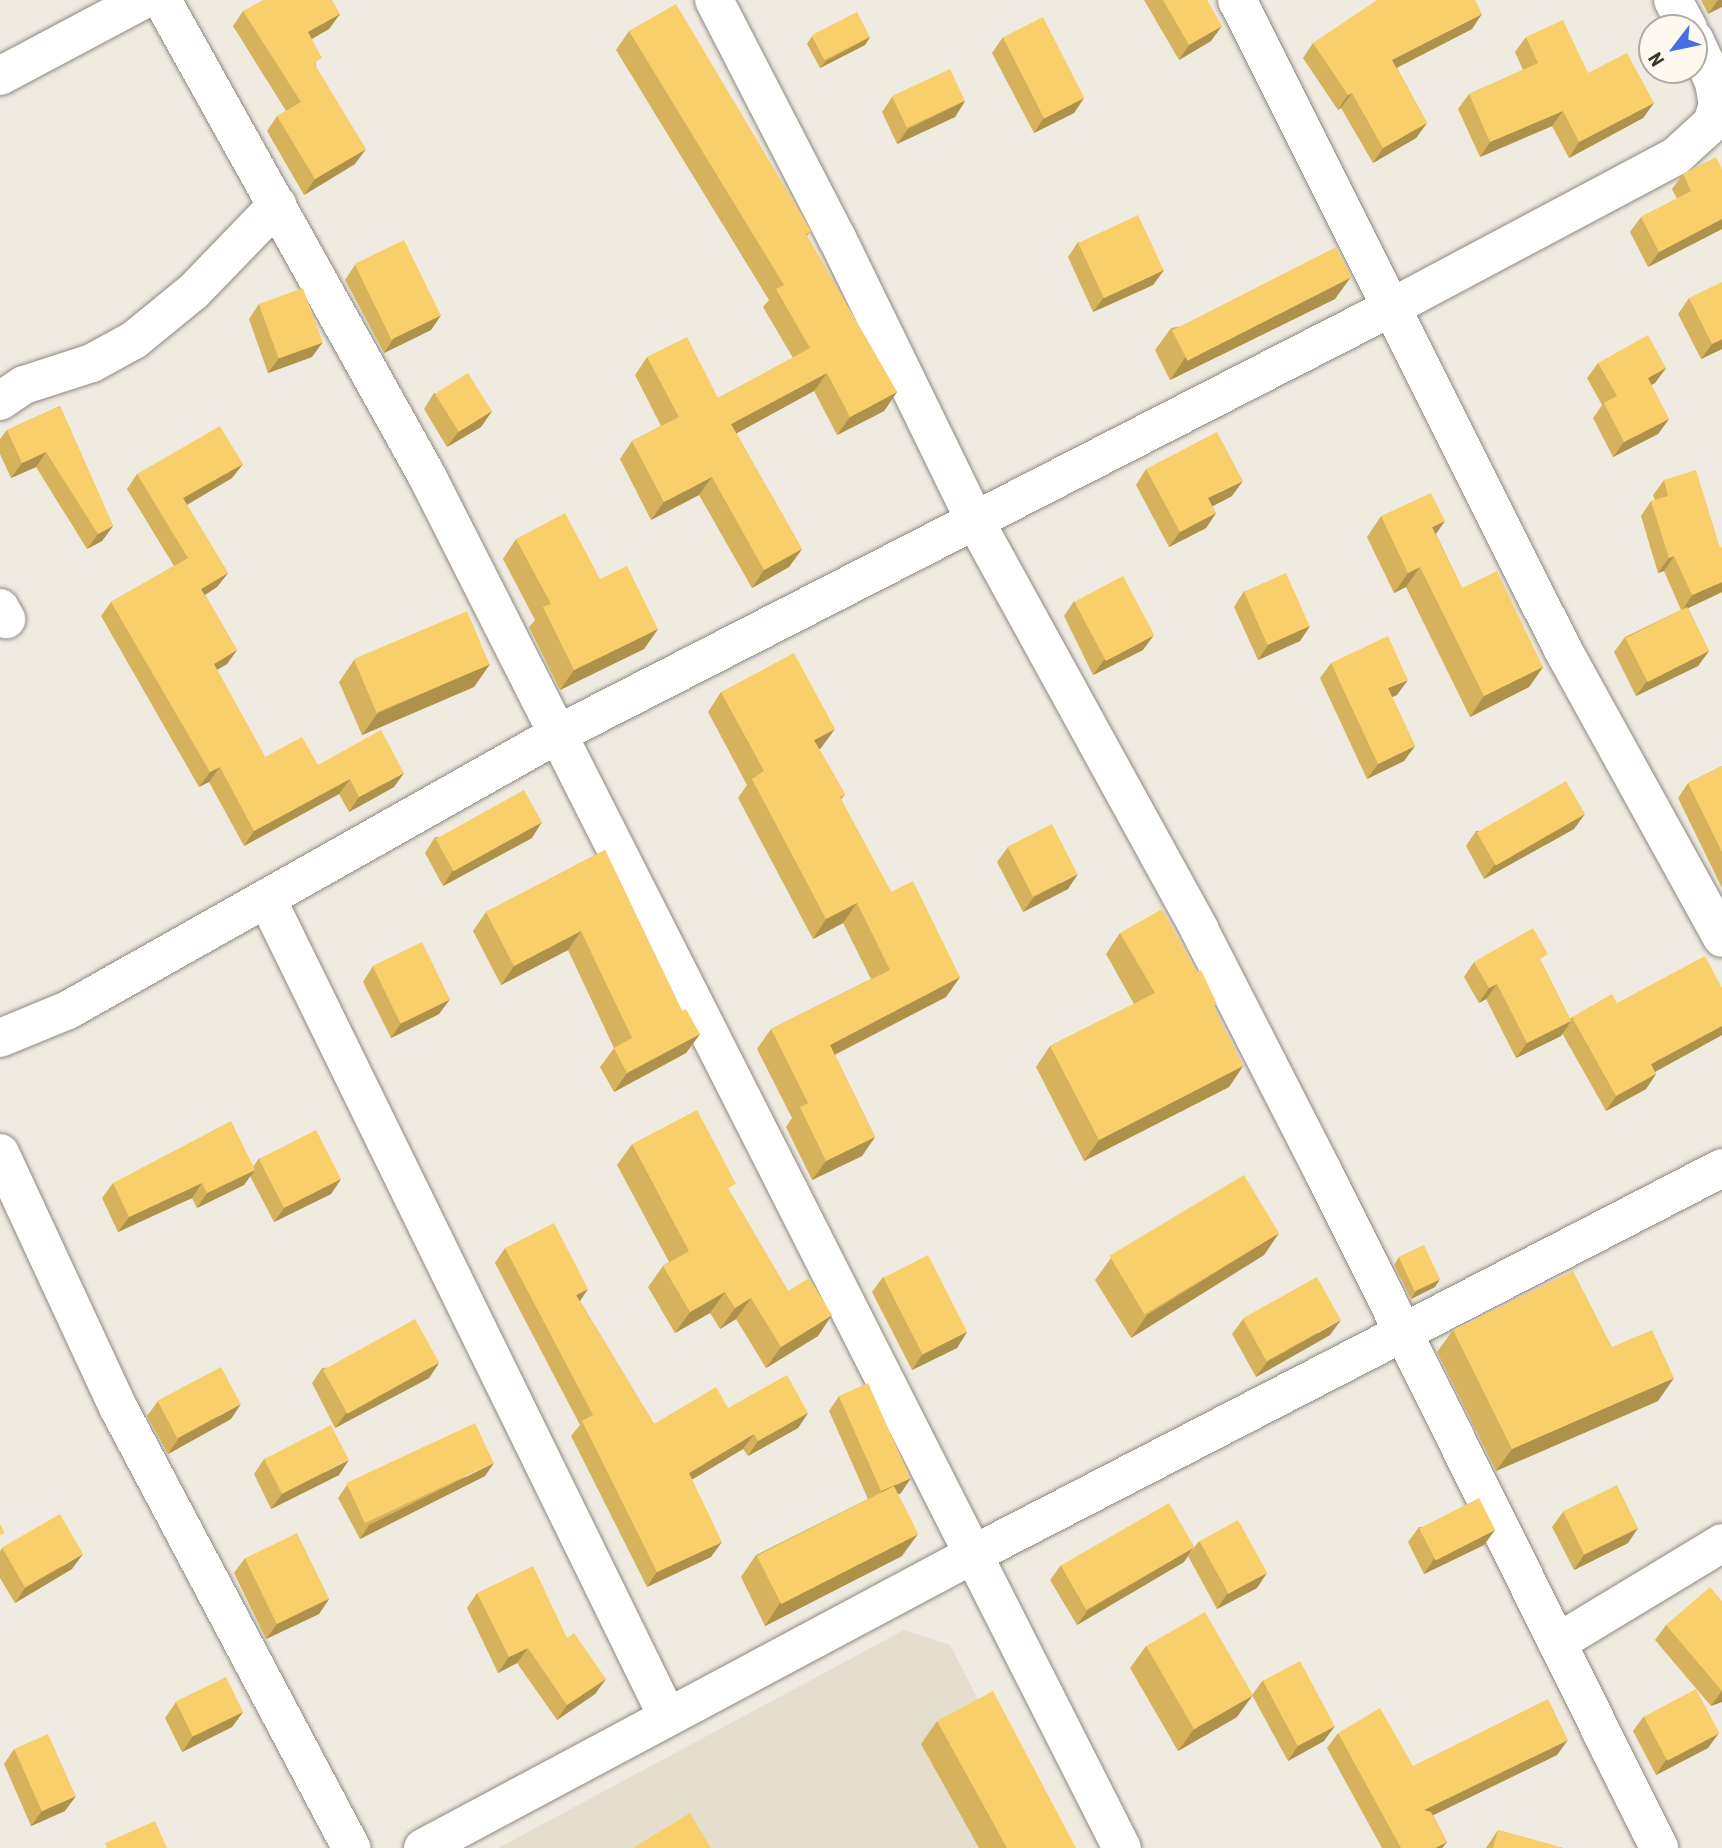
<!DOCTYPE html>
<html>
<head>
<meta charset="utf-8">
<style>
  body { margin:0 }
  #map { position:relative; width:1722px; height:1848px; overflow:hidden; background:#f0ebe1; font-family:"Roboto Condensed",sans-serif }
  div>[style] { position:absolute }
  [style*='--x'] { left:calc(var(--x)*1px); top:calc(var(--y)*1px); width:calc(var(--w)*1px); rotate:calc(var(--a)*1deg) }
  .built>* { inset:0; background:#e6decd }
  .roads { filter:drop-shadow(0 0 2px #8d8980) drop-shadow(0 0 2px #8d8980) }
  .minor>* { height:38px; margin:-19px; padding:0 19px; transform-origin:19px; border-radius:19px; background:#fff }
  .wall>* { inset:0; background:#d6b25c }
  .shaded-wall>* { inset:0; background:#ae914b }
  .building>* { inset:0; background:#f9cf6b; transform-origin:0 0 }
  span { translate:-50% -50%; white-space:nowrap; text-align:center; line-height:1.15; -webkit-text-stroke:7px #fdf9ee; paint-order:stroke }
  .north { position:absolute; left:1638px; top:14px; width:70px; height:70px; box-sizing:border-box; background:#fdf9ee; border:2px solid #adaba2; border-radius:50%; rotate:238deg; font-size:19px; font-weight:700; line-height:28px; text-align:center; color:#363531 }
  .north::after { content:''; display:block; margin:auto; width:24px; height:32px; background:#486fe2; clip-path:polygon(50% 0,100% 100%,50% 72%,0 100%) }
</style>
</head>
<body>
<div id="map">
  <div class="built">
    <i style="clip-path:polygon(904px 1630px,950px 1645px,1055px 1848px,498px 1848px)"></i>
  </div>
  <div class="roads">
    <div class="minor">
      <i style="--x:162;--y:0;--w:545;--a:60.89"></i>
      <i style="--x:427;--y:476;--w:1538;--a:63.14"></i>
      <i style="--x:714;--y:0;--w:268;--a:62.7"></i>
      <i style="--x:837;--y:238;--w:313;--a:64"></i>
      <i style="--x:974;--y:519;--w:468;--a:61.2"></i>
      <i style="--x:1199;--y:929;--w:272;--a:62.9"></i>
      <i style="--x:1323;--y:1171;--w:756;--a:63.6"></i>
      <i style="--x:1237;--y:0;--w:725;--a:63.36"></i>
      <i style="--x:1562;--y:648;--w:331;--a:61.1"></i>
      <i style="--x:1673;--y:0;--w:32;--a:62"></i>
      <i style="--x:0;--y:76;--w:162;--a:-28"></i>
      <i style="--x:0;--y:401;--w:29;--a:-34"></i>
      <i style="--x:24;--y:385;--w:71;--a:-17.9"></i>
      <i style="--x:92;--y:363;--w:48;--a:-28.7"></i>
      <i style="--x:134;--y:340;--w:77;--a:-39.2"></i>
      <i style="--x:194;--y:291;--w:120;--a:-46"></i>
      <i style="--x:0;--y:608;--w:13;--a:61"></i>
      <i style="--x:267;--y:899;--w:910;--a:63.91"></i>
      <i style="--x:0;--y:1038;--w:74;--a:-22.4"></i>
      <i style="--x:68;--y:1010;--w:562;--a:-29.39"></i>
      <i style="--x:558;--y:734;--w:937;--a:-27.11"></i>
      <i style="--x:1392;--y:307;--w:322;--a:-28"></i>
      <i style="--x:1676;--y:156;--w:49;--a:-42.5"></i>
      <i style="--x:1712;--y:123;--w:19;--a:-72"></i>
      <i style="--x:1718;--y:105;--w:23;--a:-100"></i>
      <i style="--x:1714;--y:82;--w:47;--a:-114.9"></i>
      <i style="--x:0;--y:1153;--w:282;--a:65.1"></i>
      <i style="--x:119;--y:1409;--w:497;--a:62.1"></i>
      <i style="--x:1557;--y:1643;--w:193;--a:-31.2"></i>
      <i style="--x:423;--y:1848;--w:622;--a:-28.09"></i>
      <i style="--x:972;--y:1555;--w:844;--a:-27.29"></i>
    </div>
  </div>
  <div class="wall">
    <i style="clip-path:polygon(1144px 0,1207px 0,1211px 41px,1179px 60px)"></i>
    <i style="clip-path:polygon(1701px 0,1722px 0,1708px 14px)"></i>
    <i style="clip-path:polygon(243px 11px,340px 14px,329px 29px,312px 39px,316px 66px,355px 164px,304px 195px,267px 131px,277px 116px,286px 111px,233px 26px)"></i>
    <i style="clip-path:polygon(1472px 29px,1397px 68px,1427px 123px,1416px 138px,1373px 163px,1341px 108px,1338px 110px,1303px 58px,1313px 43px)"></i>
    <i style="clip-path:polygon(629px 31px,811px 231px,807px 236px,897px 392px,884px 411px,837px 435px,814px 391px,736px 433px,802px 549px,789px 567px,752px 588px,699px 495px,651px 520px,620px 459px,632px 441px,661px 426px,635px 375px,647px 357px,718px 398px,793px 358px,763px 307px,769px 300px,616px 50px)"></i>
    <i style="clip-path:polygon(812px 36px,870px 37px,865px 45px,820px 68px,807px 44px)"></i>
    <i style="clip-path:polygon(1003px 37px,1084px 98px,1074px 113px,1034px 133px,992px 53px)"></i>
    <i style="clip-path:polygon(1526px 37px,1588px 73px,1654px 103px,1643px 118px,1569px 158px,1552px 126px,1480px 157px,1458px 109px,1469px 94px,1523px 70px,1515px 52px)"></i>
    <i style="clip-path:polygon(892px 97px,965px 101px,955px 117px,897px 144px,882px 112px)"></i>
    <i style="clip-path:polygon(1722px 169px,1722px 229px,1648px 267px,1630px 232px,1641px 217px,1677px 199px,1672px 189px,1683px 174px)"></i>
    <i style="clip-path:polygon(1078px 242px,1164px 270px,1153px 285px,1093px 312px,1068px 257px)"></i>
    <i style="clip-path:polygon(355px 265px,441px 315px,431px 330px,384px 353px,345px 280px)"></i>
    <i style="clip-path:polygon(1689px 298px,1722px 349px,1701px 359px,1678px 314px)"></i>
    <i style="clip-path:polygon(1335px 299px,1170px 380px,1155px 350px,1171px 328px)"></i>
    <i style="clip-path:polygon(259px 304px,312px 357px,268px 373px,249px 319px)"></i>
    <i style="clip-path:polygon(1598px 363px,1666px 368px,1655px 383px,1651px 385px,1669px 419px,1658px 434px,1613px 457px,1593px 418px,1602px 405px,1587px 378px)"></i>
    <i style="clip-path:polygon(434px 393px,492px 411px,481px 427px,447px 447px,424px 409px)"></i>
    <i style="clip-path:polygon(60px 406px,113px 526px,102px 541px,87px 549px,36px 467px,11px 478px,0 454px,0 439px,7px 430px)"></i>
    <i style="clip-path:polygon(243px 464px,232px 478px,187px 505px,228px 573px,217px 587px,205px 595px,237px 650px,227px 664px,217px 670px,265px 757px,318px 765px,394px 787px,349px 812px,339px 794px,244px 846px,209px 782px,199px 787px,101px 616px,111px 602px,174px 566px,127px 489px,137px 474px)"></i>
    <i style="clip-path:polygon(1146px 469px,1232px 496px,1212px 506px,1216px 513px,1206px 528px,1169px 547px,1136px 485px)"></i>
    <i style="clip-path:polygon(1664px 480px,1722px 592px,1688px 608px,1709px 651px,1698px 666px,1636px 696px,1614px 652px,1625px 637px,1681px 610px,1664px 571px,1658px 573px,1641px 516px,1651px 501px,1655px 500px,1653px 495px)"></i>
    <i style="clip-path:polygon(1381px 516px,1436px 534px,1462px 588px,1543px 667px,1529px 687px,1470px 717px,1406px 587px,1394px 593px,1367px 537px)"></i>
    <i style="clip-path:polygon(516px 539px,600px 579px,658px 629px,644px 649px,560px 690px,529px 627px,535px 620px,503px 559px)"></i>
    <i style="clip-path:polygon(1244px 591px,1310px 626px,1300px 641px,1258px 660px,1234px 607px)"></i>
    <i style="clip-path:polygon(1074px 601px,1143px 650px,1093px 675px,1064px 616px)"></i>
    <i style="clip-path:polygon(354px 660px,490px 664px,474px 687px,362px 735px,339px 682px)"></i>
    <i style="clip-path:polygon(1331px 663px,1397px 695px,1392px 697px,1415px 746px,1404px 761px,1367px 779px,1320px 678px)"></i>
    <i style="clip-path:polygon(721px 692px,821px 748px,819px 749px,845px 794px,841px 800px,891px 892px,960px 977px,946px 997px,835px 1055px,875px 1137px,862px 1156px,812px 1180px,786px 1127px,792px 1118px,757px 1049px,771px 1029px,871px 979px,843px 923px,813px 939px,738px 798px,747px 785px,708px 712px)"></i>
    <i style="clip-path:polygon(1722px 766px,1722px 888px,1678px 798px,1688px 783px)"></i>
    <i style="clip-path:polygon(1574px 829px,1484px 879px,1466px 846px,1476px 831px)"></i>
    <i style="clip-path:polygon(435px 837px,532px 838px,443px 886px,425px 853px)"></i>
    <i style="clip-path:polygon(1008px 847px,1068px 889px,1023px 912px,997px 862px)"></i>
    <i style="clip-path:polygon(605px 850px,682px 1011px,700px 1034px,686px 1053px,614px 1092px,600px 1067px,614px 1048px,568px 950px,501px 985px,473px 931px,486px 912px)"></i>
    <i style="clip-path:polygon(1120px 933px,1214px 1008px,1243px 1066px,1229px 1087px,1084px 1161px,1036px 1067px,1050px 1046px,1134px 1004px,1106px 954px)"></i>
    <i style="clip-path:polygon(1474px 962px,1542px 963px,1570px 1019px,1572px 1017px,1617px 1003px,1722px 988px,1722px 1035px,1655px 1072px,1656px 1074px,1646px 1089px,1606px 1111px,1562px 1033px,1561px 1036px,1516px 1058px,1486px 999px,1479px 1003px,1464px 977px)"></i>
    <i style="clip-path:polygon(373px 966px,450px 999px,439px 1014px,391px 1038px,363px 982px)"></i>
    <i style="clip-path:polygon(632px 1144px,730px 1192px,788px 1291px,818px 1336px,766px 1368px,736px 1319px,720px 1329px,710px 1313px,675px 1333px,648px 1287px,663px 1266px,669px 1262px,617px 1165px)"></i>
    <i style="clip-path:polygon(259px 1158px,341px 1179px,331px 1194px,274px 1222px,250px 1176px,244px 1185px,197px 1208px,192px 1198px,118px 1232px,102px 1198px,113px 1183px,253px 1167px)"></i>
    <i style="clip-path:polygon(1279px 1233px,1264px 1255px,1131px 1338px,1095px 1280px,1111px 1258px)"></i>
    <i style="clip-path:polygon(505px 1248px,580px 1301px,654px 1424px,728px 1408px,808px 1413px,798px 1428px,748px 1456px,743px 1449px,692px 1479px,711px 1557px,647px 1587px,571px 1436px,580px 1425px,495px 1263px)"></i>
    <i style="clip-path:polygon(1399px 1257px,1440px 1279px,1435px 1287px,1411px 1299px,1394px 1265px)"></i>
    <i style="clip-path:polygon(883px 1277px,967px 1332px,957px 1348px,912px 1370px,872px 1292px)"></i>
    <i style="clip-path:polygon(1243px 1319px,1330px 1335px,1256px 1377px,1232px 1334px)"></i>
    <i style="clip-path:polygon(1453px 1330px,1612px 1347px,1658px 1401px,1496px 1471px,1437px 1352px)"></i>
    <i style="clip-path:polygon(439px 1363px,429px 1378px,335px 1428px,312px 1383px,322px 1368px)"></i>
    <i style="clip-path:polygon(839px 1396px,901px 1493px,898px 1494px,902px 1556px,765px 1626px,741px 1577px,756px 1555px,868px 1499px,829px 1411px)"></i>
    <i style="clip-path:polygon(158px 1401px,231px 1419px,168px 1454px,147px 1416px)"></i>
    <i style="clip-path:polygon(264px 1459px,339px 1475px,271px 1509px,254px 1474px)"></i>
    <i style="clip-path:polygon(485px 1476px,360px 1539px,338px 1498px,347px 1485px)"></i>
    <i style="clip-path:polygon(1563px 1512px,1638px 1528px,1628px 1543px,1574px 1570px,1552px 1527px)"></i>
    <i style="clip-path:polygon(1419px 1527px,1495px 1530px,1484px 1545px,1424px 1574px,1408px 1542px)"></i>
    <i style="clip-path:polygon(1199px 1541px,1257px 1588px,1217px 1609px,1188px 1556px)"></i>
    <i style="clip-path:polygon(2px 1548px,72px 1569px,15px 1603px,0 1578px,0 1551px)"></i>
    <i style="clip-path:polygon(245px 1558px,329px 1599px,319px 1614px,266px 1639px,234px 1573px)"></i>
    <i style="clip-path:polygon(1184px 1562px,1077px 1625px,1050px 1580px,1061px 1565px)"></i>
    <i style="clip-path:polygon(477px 1593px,567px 1638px,606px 1679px,595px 1694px,557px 1720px,517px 1663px,498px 1673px,467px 1608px)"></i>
    <i style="clip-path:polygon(1722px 1601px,1722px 1702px,1711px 1706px,1655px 1640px,1666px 1625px)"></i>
    <i style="clip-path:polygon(1146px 1646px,1237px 1717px,1178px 1751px,1130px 1668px)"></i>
    <i style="clip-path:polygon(1263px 1680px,1324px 1741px,1288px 1761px,1252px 1695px)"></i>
    <i style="clip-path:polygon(176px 1702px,243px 1712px,232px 1727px,182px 1752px,165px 1718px)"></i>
    <i style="clip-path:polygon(1644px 1716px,1708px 1748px,1656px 1775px,1633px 1731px)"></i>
    <i style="clip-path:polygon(937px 1721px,1076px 1848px,979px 1848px,921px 1744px)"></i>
    <i style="clip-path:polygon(1338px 1733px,1413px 1766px,1557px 1755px,1433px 1815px,1447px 1842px,1442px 1848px,1382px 1848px,1327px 1748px)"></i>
    <i style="clip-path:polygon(14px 1749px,65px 1811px,31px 1826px,4px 1764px)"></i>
    <i style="clip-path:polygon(1498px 1830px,1563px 1848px,1486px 1848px)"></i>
  </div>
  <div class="shaded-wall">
    <i style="clip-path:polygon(1718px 0,1722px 0,1722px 7px,1708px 14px)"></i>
    <i style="clip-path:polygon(340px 14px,329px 29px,297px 47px,308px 32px)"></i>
    <i style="clip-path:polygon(1482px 14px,1472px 29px,1382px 75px,1392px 60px)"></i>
    <i style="clip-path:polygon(1222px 26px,1211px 41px,1179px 60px,1189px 45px)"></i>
    <i style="clip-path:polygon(870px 37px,865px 45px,820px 68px,826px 61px)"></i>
    <i style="clip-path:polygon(1352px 93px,1341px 108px,1338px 110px,1348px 95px)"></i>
    <i style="clip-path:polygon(1084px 98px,1074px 113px,1034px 133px,1044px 118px)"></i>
    <i style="clip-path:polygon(965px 101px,955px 117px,897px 144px,908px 129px)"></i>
    <i style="clip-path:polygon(1654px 103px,1643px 118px,1569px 158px,1579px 142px)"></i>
    <i style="clip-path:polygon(1563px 111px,1552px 126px,1480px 157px,1490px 142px)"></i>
    <i style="clip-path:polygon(1427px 123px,1416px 138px,1373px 163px,1383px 148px)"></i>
    <i style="clip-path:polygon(366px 149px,355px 164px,304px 195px,315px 179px)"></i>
    <i style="clip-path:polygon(1722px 219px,1722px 229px,1648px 267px,1659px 252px)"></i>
    <i style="clip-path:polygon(1164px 270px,1153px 285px,1093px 312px,1104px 297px)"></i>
    <i style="clip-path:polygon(1351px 277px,1335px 299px,1170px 380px,1185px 358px)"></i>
    <i style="clip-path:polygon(441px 315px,431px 330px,384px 353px,394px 338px)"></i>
    <i style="clip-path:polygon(1722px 339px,1722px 349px,1701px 359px,1712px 344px)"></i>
    <i style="clip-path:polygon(323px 342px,312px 357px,268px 373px,279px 358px)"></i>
    <i style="clip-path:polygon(1666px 368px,1655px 383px,1637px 393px,1648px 378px)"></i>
    <i style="clip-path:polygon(827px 373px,814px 391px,719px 443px,731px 424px)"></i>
    <i style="clip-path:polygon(897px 392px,884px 411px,837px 435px,850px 417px)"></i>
    <i style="clip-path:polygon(492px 411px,481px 427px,447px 447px,458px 432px)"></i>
    <i style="clip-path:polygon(1669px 419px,1658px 434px,1613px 457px,1624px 442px)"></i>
    <i style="clip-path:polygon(46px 452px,36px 467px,11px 478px,22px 463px)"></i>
    <i style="clip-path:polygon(243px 464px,232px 478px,173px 513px,183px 498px)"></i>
    <i style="clip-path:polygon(712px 477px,699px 495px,651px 520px,664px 502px)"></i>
    <i style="clip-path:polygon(1243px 481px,1232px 496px,1198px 514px,1208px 498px)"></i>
    <i style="clip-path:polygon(1216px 513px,1206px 528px,1169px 547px,1180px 532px)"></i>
    <i style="clip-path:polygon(1445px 521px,1431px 541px,1432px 527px)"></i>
    <i style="clip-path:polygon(113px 526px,102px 541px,87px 549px,98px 534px)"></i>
    <i style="clip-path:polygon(802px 549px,789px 567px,752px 588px,764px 570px)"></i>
    <i style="clip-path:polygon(1674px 556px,1664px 571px,1658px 573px,1669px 558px)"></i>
    <i style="clip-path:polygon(1420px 567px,1406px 587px,1394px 593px,1408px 573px)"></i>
    <i style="clip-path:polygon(228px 573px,217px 587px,191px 604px,201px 589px)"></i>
    <i style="clip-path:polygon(1722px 582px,1722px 592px,1682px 611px,1692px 595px)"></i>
    <i style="clip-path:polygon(1310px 626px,1300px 641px,1258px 660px,1268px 645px)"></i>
    <i style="clip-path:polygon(658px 629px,644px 649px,560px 690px,574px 670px)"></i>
    <i style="clip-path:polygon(1154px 635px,1143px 650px,1093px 675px,1104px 660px)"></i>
    <i style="clip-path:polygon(237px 650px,227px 664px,203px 678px,214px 664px)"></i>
    <i style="clip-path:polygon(1709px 651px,1698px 666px,1636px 696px,1647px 681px)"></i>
    <i style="clip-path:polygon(490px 664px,474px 687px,362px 735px,378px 713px)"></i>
    <i style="clip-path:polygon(1543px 667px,1529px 687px,1470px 717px,1484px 696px)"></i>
    <i style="clip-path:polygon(1408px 680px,1397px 695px,1377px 703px,1388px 688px)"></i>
    <i style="clip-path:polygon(835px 729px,821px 748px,800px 759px,814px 740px)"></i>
    <i style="clip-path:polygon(1415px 746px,1404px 761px,1367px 779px,1378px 764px)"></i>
    <i style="clip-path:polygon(220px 767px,209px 782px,199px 787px,210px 772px)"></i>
    <i style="clip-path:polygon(404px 773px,394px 787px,349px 812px,359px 797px)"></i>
    <i style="clip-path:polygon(350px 779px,339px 794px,244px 846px,254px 831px)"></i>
    <i style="clip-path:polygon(1585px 814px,1574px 829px,1484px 879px,1495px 864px)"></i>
    <i style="clip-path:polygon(542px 822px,532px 838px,443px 886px,453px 870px)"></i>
    <i style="clip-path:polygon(1078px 874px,1068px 889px,1023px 912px,1034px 897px)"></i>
    <i style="clip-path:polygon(857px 903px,843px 923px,813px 939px,826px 919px)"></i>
    <i style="clip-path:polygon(581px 931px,568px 950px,501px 985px,514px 966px)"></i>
    <i style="clip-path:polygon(960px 977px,946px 997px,816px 1064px,830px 1045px)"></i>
    <i style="clip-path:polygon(1497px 984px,1486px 999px,1479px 1003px,1489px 988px)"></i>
    <i style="clip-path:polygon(450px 999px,439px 1014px,391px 1038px,401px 1023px)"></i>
    <i style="clip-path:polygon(1571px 1021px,1561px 1036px,1516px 1058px,1527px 1043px)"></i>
    <i style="clip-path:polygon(1722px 1026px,1722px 1035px,1640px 1080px,1651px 1064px)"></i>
    <i style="clip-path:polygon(700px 1034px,686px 1053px,614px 1092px,627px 1073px)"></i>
    <i style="clip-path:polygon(1243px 1066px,1229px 1087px,1084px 1161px,1099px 1140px)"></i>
    <i style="clip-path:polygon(1656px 1074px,1646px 1089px,1606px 1111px,1616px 1096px)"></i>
    <i style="clip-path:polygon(875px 1137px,862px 1156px,812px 1180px,826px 1161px)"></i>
    <i style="clip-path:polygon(255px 1170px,244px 1185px,197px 1208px,207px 1193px)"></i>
    <i style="clip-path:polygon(341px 1179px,331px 1194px,274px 1222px,285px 1207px)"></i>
    <i style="clip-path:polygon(202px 1183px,192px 1198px,118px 1232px,129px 1217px)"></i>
    <i style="clip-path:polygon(1279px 1233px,1264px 1255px,1131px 1338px,1147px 1315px)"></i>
    <i style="clip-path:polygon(1440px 1279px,1435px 1287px,1411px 1299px,1416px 1291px)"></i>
    <i style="clip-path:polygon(588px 1289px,578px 1304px,576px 1295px)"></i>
    <i style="clip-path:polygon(725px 1292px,710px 1313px,675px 1333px,690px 1312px)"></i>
    <i style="clip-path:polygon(751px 1298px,736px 1319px,720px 1329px,735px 1308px)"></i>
    <i style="clip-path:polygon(832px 1315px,818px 1336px,766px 1368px,781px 1347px)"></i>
    <i style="clip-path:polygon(1341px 1320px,1330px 1335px,1256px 1377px,1267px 1362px)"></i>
    <i style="clip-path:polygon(967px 1332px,957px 1348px,912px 1370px,922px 1355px)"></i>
    <i style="clip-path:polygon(439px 1363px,429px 1378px,335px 1428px,346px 1413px)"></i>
    <i style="clip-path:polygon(1674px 1378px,1658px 1401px,1496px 1471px,1512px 1449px)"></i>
    <i style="clip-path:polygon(241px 1404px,231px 1419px,168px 1454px,179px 1438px)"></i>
    <i style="clip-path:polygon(808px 1413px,798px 1428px,748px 1456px,758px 1441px)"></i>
    <i style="clip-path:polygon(754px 1434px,743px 1449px,678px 1488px,689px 1473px)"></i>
    <i style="clip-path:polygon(349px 1460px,339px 1475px,271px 1509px,282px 1494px)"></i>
    <i style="clip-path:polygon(494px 1463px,485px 1476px,360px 1539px,369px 1525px)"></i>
    <i style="clip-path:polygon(911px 1478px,901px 1493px,872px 1506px,882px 1491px)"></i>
    <i style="clip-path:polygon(1638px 1528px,1628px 1543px,1574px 1570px,1584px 1555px)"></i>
    <i style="clip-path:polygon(1495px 1530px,1484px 1545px,1424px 1574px,1434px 1559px)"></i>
    <i style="clip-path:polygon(918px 1534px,902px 1556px,765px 1626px,780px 1603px)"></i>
    <i style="clip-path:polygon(722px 1542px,711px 1557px,647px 1587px,657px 1572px)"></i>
    <i style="clip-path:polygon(1194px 1547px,1184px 1562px,1077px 1625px,1088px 1610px)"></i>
    <i style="clip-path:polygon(83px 1554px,72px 1569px,15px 1603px,25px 1588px)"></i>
    <i style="clip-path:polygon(1267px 1573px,1257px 1588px,1217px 1609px,1227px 1594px)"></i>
    <i style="clip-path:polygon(329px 1599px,319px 1614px,266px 1639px,277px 1624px)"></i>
    <i style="clip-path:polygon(528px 1648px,517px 1663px,498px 1673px,509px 1657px)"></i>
    <i style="clip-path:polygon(606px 1679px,595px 1694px,557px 1720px,567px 1705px)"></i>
    <i style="clip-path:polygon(1722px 1691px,1722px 1702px,1711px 1706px)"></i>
    <i style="clip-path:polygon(1253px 1695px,1237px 1717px,1178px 1751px,1194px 1729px)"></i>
    <i style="clip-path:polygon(243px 1712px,232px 1727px,182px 1752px,193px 1736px)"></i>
    <i style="clip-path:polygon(1335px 1726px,1324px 1741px,1288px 1761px,1298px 1746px)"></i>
    <i style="clip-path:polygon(1719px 1733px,1708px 1748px,1656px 1775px,1666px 1760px)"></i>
    <i style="clip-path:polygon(1568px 1740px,1557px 1755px,1413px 1825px,1424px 1810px)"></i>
    <i style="clip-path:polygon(76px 1796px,65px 1811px,31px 1826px,42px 1811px)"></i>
    <i style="clip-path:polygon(1447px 1842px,1442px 1848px,1435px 1848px)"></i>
  </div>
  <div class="building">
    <i style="clip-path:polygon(263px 0,332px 0,340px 14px,308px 32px,322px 58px,314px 63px,366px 149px,315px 179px,277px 116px,301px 102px,243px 11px)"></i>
    <i style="clip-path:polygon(1163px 0,1207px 0,1222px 26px,1189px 45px)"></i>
    <i style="clip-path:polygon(1377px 0,1475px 0,1482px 14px,1392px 60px,1427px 123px,1383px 148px,1352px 93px,1348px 95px,1313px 43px)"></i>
    <i style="clip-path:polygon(676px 4px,811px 231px,806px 234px,897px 392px,850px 417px,827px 373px,731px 424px,802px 549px,764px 570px,712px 477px,664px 502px,632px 441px,679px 417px,647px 357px,687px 337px,718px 398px,810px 348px,776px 289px,784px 285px,629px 31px)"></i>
    <i style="left:857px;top:12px;width:28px;height:51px;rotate:63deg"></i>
    <i style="left:1043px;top:17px;width:91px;height:45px;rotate:63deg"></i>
    <i style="clip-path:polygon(1563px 20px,1588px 73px,1627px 53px,1654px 103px,1579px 142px,1563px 111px,1490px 142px,1469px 94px,1538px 63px,1526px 37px)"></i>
    <i style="left:950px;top:69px;width:35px;height:64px;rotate:65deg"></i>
    <i style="clip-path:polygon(1716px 157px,1722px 169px,1722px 219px,1659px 252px,1641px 217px,1691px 191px,1683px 174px)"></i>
    <i style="left:1138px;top:215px;width:61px;height:66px;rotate:65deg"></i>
    <i style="left:404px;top:240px;width:84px;height:55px;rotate:64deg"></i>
    <i style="left:1336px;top:247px;width:34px;height:184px;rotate:63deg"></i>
    <i style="clip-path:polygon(1722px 282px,1722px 339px,1712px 344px,1689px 298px)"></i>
    <i style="left:303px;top:288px;width:58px;height:47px;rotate:70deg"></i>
    <i style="clip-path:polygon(1648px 335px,1666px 368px,1648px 378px,1669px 419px,1624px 442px,1604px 403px,1617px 396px,1598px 363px)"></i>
    <i style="left:468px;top:373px;width:45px;height:39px;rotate:58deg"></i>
    <i style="clip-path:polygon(60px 406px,113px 526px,98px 534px,46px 452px,22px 463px,7px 430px)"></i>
    <i style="clip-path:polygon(220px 426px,243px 464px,183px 498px,228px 573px,201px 589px,237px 650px,214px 664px,265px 757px,302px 737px,318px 765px,381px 730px,404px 773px,359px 797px,350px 779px,254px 831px,220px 767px,210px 772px,111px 602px,188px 558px,137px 474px)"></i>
    <i style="clip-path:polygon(1217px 432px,1243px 481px,1208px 498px,1216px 513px,1180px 532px,1146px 469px)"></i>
    <i style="clip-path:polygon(1696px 470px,1720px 548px,1722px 547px,1722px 582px,1692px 595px,1674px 556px,1669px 558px,1651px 501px,1668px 496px,1664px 480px)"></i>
    <i style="clip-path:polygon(1431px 493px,1445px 521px,1432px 527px,1462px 588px,1497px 571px,1543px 667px,1484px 696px,1420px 567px,1408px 573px,1381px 516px)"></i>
    <i style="clip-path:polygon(565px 513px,600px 579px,627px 566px,658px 629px,574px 670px,543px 607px,551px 604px,516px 539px)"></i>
    <i style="left:1286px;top:573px;width:58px;height:46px;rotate:66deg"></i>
    <i style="left:1123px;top:576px;width:67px;height:55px;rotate:62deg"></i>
    <i style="left:1687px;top:607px;width:49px;height:69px;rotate:63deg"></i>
    <i style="left:467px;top:611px;width:58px;height:123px;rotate:67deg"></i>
    <i style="clip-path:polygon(1388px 636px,1408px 680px,1388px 688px,1415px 746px,1378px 764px,1331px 663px)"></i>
    <i style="clip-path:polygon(794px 653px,835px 729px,814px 740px,845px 794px,840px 797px,891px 892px,913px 881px,960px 977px,830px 1045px,875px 1137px,826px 1161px,800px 1107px,808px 1103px,771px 1029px,890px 970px,857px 903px,826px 919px,752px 779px,764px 771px,721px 692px)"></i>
    <i style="clip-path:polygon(1722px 766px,1722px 852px,1688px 783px)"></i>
    <i style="left:1566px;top:781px;width:38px;height:103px;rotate:60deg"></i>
    <i style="left:524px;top:790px;width:37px;height:101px;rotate:61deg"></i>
    <i style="left:1052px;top:824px;width:56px;height:50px;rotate:63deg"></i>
    <i style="clip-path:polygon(605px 850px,682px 1011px,686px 1009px,700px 1034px,627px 1073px,614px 1048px,632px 1038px,581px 931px,514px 966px,486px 912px)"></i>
    <i style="clip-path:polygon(1162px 909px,1197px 972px,1201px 970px,1217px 1004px,1213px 1006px,1243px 1066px,1099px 1140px,1050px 1046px,1155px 993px,1120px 933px)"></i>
    <i style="clip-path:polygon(1533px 928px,1548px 954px,1540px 959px,1571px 1021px,1527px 1043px,1497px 984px,1489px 988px,1474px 962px)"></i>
    <i style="left:422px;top:942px;width:64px;height:55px;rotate:64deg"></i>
    <i style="clip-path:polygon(1705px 956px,1722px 988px,1722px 1026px,1651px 1064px,1656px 1074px,1616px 1096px,1572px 1017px,1612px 994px,1617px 1003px)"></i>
    <i style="clip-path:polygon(697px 1110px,736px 1184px,728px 1188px,788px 1291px,809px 1278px,832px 1315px,781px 1347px,751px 1298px,735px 1308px,725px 1292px,690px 1312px,663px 1266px,689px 1251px,632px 1144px)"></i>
    <i style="clip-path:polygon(231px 1121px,255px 1170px,207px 1193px,202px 1183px,129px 1217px,113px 1183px)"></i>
    <i style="left:316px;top:1130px;width:55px;height:64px;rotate:63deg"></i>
    <i style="left:1244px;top:1175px;width:68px;height:157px;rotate:59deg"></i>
    <i style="clip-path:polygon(554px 1223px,588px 1289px,576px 1295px,654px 1424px,716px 1387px,728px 1408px,787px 1375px,808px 1413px,758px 1441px,754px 1434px,689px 1473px,722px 1542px,657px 1572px,582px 1421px,593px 1415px,505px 1248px)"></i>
    <i style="left:1424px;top:1245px;width:38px;height:28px;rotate:65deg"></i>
    <i style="left:928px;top:1255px;width:86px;height:50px;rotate:63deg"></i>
    <i style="clip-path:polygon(1573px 1271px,1612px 1347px,1652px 1330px,1674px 1378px,1512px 1449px,1453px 1330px)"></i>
    <i style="left:1317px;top:1277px;width:49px;height:85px;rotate:61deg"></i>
    <i style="left:415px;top:1319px;width:50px;height:105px;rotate:61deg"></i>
    <i style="left:221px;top:1367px;width:42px;height:72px;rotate:62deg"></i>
    <i style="left:868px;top:1383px;width:104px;height:32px;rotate:66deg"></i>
    <i style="left:475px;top:1423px;width:44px;height:142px;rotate:65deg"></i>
    <i style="left:331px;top:1425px;width:39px;height:75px;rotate:63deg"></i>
    <i style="left:1617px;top:1485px;width:48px;height:60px;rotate:64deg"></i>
    <i style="left:894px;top:1486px;width:54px;height:154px;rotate:63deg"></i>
    <i style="left:1479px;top:1498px;width:36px;height:67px;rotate:63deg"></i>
    <i style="left:1169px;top:1503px;width:51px;height:125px;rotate:60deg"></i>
    <i style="left:60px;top:1514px;width:46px;height:67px;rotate:60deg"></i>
    <i style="left:1238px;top:1520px;width:60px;height:44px;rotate:61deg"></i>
    <i style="clip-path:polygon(0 1524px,5px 1533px,0 1535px)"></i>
    <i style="left:297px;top:1533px;width:73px;height:58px;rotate:64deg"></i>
    <i style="clip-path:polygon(533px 1566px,567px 1638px,574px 1633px,606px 1679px,567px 1705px,528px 1648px,509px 1657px,477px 1593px)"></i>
    <i style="clip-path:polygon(1710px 1587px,1722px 1601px,1722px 1691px,1666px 1625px)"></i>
    <i style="left:1205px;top:1612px;width:96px;height:68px;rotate:60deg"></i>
    <i style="left:1300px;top:1661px;width:74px;height:42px;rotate:62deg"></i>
    <i style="left:226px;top:1677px;width:39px;height:56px;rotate:64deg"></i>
    <i style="left:1696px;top:1689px;width:50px;height:59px;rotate:62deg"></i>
    <i style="clip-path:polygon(993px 1691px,1076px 1848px,1007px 1848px,937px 1721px)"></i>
    <i style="clip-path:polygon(1548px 1699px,1568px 1740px,1424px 1810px,1431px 1812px,1447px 1842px,1435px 1848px,1401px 1848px,1338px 1733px,1380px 1708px,1413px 1766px)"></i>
    <i style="left:48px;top:1734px;width:68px;height:37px;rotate:66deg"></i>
    <i style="clip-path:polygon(690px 1813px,711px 1848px,633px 1848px)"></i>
    <i style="clip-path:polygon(155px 1821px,167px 1848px,107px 1848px,105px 1843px)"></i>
    <i style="clip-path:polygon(1498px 1830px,1563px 1848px,1493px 1848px)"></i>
  </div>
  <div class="north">N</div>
</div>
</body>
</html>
